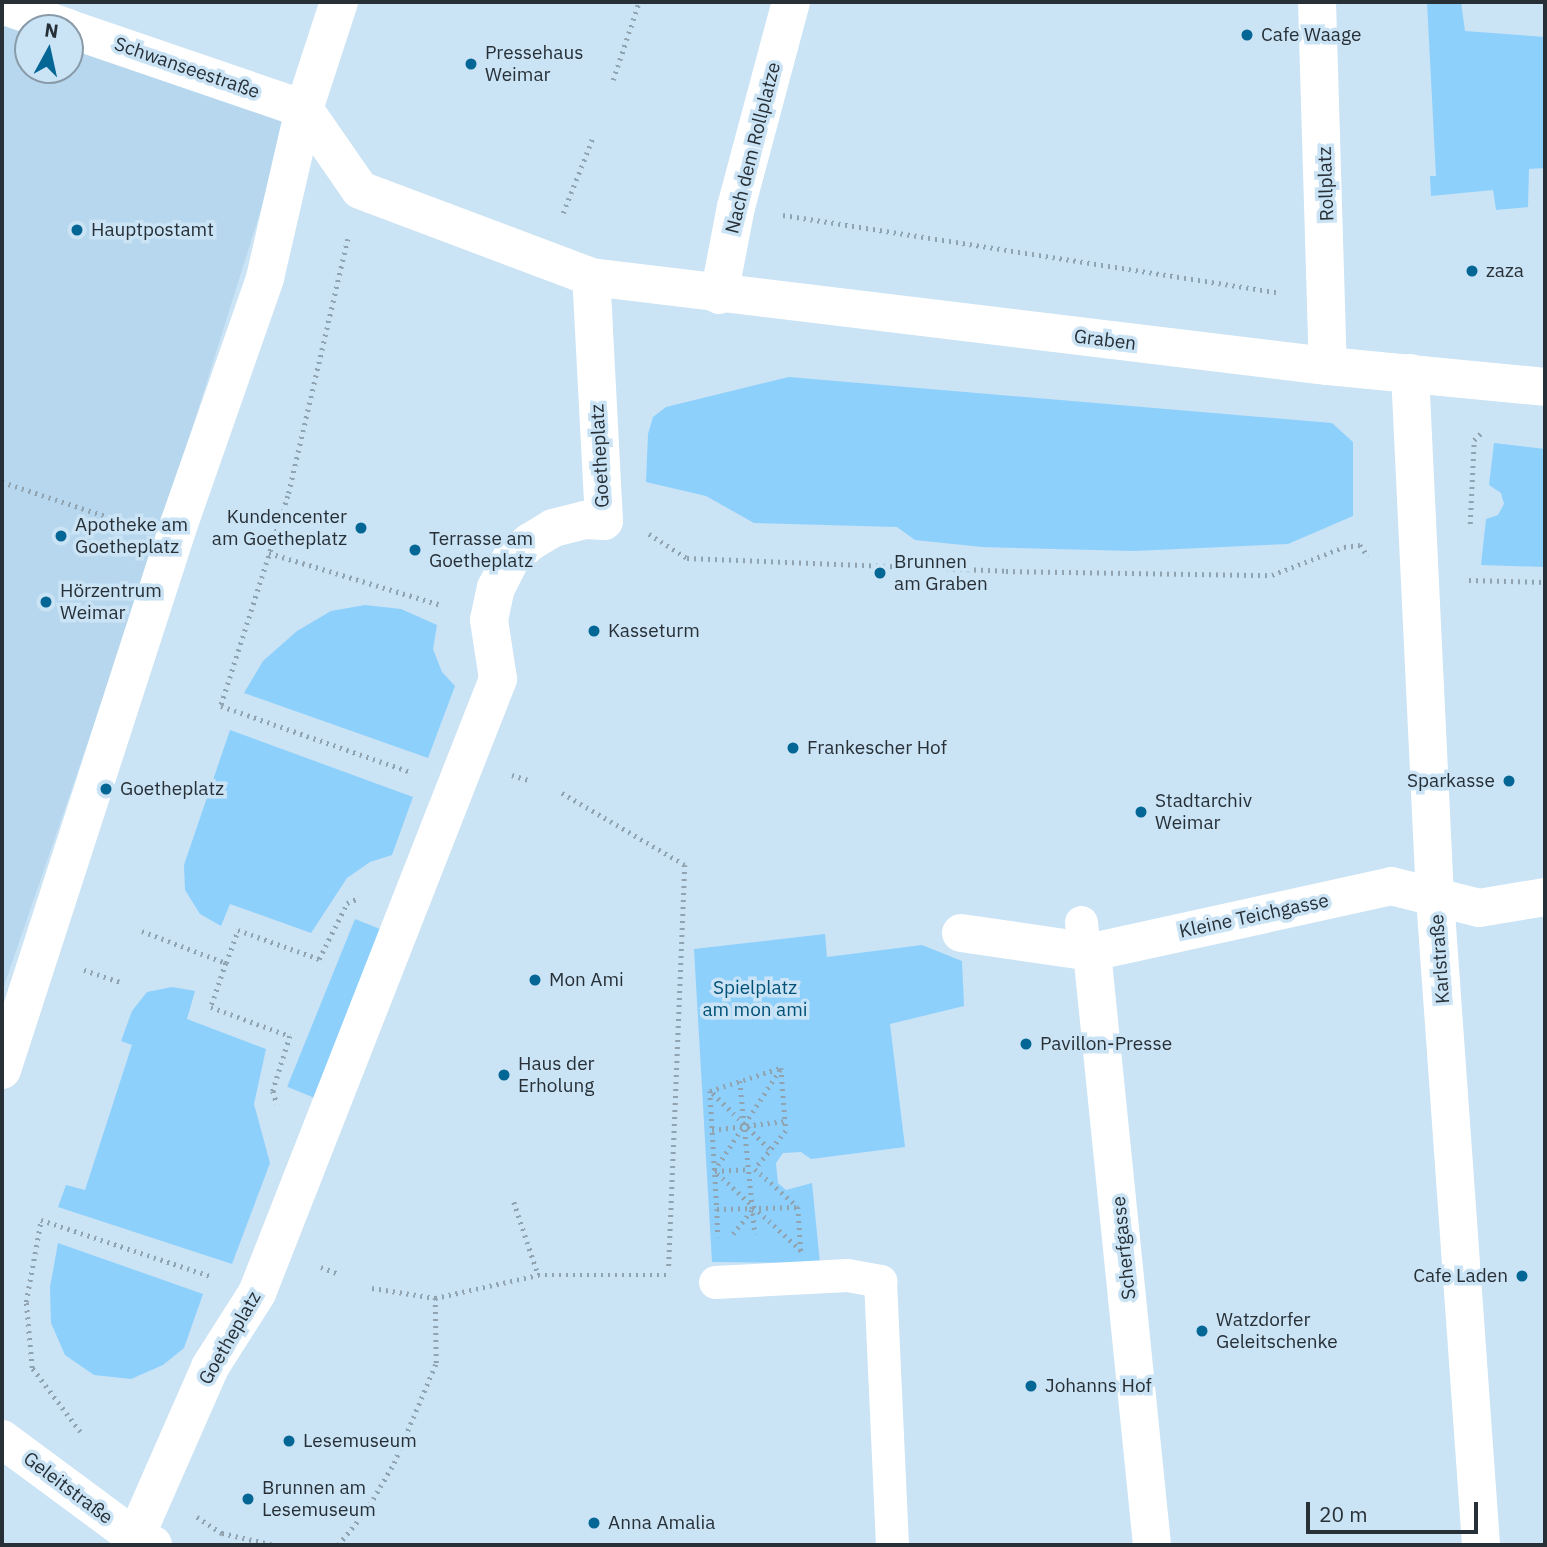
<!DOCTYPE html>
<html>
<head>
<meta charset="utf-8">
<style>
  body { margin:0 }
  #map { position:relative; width:1547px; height:1547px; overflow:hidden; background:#cae3f5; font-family:"IBM Plex Sans",sans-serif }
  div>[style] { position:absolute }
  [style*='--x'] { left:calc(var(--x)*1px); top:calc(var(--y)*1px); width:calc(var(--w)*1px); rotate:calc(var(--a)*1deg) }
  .built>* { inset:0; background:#b7d7ee }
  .green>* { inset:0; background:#8ed0fc; transform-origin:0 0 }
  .path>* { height:4.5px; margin-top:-2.25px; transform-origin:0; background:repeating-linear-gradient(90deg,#90a3b1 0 2px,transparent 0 7px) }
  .lane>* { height:33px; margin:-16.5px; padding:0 16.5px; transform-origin:16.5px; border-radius:16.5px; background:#fff }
  .street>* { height:38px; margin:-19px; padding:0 19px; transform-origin:19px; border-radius:19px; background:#fff }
  .dots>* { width:19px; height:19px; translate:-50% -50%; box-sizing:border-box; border:4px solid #cae3f5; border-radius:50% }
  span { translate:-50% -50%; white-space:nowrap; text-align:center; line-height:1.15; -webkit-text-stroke:7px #cae3f5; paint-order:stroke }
  .poi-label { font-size:19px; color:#273037 }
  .left { translate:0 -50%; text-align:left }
  .right { translate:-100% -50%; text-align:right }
  .street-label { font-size:19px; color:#273037 }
  .park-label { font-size:19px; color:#015177 }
  .frame { position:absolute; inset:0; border:4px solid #273037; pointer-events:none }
  .north { position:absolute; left:14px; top:14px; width:70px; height:70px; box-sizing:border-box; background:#cae3f5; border:2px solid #899ba9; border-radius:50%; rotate:8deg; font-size:19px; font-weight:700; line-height:28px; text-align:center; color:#273037 }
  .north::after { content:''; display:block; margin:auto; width:24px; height:32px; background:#046695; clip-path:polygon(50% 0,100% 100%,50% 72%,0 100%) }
  .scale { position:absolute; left:1306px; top:1502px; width:172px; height:32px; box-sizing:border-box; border:4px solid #273037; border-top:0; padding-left:9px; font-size:21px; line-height:24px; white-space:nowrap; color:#273037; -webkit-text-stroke:5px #cae3f5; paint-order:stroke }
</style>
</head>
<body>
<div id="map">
  <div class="built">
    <i style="clip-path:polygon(evenodd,2px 2px,296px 98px,155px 547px,2px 992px,2px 2px,28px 28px,70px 28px,70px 70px,28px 70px,28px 28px)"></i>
  </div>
  <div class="green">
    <i style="clip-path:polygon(1427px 2px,1461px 2px,1465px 31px,1545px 37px,1545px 168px,1529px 169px,1528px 207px,1496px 210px,1493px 190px,1431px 196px,1430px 176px,1436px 176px)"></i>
    <i style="clip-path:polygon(789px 377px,1332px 423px,1353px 442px,1353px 516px,1288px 544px,1134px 551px,982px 547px,915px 540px,897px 527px,754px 523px,706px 496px,646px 482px,648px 434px,653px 417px,666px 407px)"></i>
    <i style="clip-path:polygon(1494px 443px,1545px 449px,1545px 567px,1481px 565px,1486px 519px,1498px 515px,1504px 504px,1501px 493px,1489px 485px)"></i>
    <i style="clip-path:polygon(365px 605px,401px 609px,437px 625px,433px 649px,442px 672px,455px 686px,428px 758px,244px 693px,263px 661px,297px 631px,331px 611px)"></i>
    <i style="clip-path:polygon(230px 730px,413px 797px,392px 855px,370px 862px,347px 878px,311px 933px,230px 904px,221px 926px,200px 914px,185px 890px,184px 865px)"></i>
    <i style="left:355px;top:919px;width:29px;height:181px;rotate:22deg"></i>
    <i style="clip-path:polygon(825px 934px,827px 957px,922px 945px,962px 961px,964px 1006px,890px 1024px,905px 1147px,811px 1159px,801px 1152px,783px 1153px,776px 1163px,778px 1183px,786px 1190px,812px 1183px,820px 1263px,712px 1262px,694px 949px)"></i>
    <i style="clip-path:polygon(172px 987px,195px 991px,187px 1019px,266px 1049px,254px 1104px,270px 1163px,232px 1264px,58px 1207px,66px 1185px,85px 1190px,132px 1045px,121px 1041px,132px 1011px,147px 992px)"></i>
    <i style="clip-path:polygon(58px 1243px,203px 1294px,184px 1348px,163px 1365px,131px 1379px,94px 1375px,65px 1355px,51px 1323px,50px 1287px)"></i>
  </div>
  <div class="path">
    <i style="--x:613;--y:80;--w:82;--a:-71.6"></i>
    <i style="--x:563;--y:213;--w:82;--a:-68.5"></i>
    <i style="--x:783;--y:215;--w:499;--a:8.9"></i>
    <i style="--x:348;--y:239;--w:264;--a:103.1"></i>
    <i style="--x:288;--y:496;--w:220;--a:107.7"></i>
    <i style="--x:221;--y:706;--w:200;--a:19.2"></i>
    <i style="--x:2;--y:482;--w:132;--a:18.2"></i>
    <i style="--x:1470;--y:524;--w:84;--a:-87.3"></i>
    <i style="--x:1474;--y:440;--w:13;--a:-45"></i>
    <i style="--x:649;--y:534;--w:45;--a:32.3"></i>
    <i style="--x:687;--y:558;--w:319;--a:2.3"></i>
    <i style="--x:1006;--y:571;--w:266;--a:0.9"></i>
    <i style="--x:1272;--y:575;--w:77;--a:-21.3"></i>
    <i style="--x:1344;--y:547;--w:16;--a:-7"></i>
    <i style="--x:1360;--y:545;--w:14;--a:54"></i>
    <i style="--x:269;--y:553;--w:180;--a:16.8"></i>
    <i style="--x:1469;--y:580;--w:76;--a:1.5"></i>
    <i style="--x:512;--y:775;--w:17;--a:17"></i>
    <i style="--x:562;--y:793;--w:143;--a:30.3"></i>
    <i style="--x:685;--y:865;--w:402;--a:92.3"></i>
    <i style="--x:142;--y:931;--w:90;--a:20.9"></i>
    <i style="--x:226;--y:963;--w:35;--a:-70"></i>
    <i style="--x:238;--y:930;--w:86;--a:19.7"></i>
    <i style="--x:319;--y:959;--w:63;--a:-63.4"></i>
    <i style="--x:347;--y:903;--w:13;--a:-23"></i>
    <i style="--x:226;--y:963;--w:46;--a:108.8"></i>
    <i style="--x:211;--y:1007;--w:84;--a:20.2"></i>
    <i style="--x:290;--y:1036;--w:58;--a:107.2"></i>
    <i style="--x:273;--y:1091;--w:14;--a:73"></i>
    <i style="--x:84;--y:970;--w:41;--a:18.4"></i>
    <i style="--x:781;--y:1068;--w:63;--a:85.5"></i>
    <i style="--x:786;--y:1131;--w:49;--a:129.2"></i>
    <i style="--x:755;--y:1169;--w:57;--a:41.5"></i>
    <i style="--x:798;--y:1207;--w:44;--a:86.1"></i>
    <i style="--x:801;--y:1251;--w:118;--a:-137.4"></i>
    <i style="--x:714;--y:1171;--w:123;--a:-57"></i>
    <i style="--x:740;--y:1081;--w:154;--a:84.4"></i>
    <i style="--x:710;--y:1091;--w:118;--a:86.6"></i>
    <i style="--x:717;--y:1209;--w:80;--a:-1.4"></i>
    <i style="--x:712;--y:1130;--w:74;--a:-7"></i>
    <i style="--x:769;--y:1149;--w:83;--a:-135.5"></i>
    <i style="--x:710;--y:1091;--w:74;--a:-18.2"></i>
    <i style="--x:715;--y:1171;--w:33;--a:-3"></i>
    <i style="--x:514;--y:1202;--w:76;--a:71.6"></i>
    <i style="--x:717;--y:1209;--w:28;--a:88"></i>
    <i style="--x:733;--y:1234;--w:31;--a:-52"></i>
    <i style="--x:321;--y:1267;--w:19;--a:21"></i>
    <i style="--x:372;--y:1288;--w:64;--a:9"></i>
    <i style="--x:435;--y:1298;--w:106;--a:-12.6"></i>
    <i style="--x:538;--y:1275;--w:131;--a:0"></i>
    <i style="--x:80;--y:1432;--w:80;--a:-126.9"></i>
    <i style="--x:32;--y:1368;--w:66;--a:-95.2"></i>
    <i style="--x:26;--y:1302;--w:83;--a:-79.6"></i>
    <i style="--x:41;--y:1220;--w:178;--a:18.3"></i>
    <i style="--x:197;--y:1517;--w:30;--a:33"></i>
    <i style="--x:222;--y:1533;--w:53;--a:13"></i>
    <i style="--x:338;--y:1545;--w:44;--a:-50.5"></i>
    <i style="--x:366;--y:1511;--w:56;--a:-59.7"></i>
    <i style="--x:394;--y:1463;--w:108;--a:-67.2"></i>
    <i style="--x:436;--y:1363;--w:65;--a:-90.9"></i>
  </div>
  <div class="lane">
    <i style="--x:1081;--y:922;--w:29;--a:84"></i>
    <i style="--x:715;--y:1282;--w:132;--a:-3"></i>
    <i style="--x:847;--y:1275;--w:34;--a:10"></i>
    <i style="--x:880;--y:1281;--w:264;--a:87.4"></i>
  </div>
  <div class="street">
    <i style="--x:1317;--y:2;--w:364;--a:88.3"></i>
    <i style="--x:2;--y:5;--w:70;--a:19.2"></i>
    <i style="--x:70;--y:29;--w:247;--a:18.9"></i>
    <i style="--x:304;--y:109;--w:98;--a:55.3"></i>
    <i style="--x:360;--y:190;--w:247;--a:20.6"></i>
    <i style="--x:591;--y:277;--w:742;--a:6.89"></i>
    <i style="--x:1328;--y:366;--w:218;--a:5.5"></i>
    <i style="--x:719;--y:295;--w:90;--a:-79.1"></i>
    <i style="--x:736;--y:207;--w:212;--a:-75"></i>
    <i style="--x:1410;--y:373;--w:526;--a:87.27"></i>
    <i style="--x:1435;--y:898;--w:649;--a:85.93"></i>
    <i style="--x:961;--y:933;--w:132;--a:8.3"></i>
    <i style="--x:1092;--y:952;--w:306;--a:-12.4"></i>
    <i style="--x:1391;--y:886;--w:91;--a:14"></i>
    <i style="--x:1479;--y:908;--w:67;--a:-9.5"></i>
    <i style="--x:1092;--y:952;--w:596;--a:84.22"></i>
    <i style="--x:2;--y:1070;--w:574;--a:-72.04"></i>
    <i style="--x:179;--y:524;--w:261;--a:-70.7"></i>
    <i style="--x:265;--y:278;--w:173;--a:-77"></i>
    <i style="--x:304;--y:109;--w:113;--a:-71.9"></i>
    <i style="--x:2;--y:1439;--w:163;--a:36.5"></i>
    <i style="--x:133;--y:1536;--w:22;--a:24"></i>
    <i style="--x:132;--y:1545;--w:194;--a:-66.3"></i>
    <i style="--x:210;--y:1367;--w:88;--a:-57.6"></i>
    <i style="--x:257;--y:1293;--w:660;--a:-68.57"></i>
    <i style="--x:498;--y:679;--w:60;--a:-98.7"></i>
    <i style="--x:489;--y:620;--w:33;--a:-78"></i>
    <i style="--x:496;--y:588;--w:31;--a:-63"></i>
    <i style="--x:510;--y:560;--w:27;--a:-42"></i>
    <i style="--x:530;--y:542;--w:27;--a:-31"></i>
    <i style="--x:553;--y:528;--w:33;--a:-14"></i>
    <i style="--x:585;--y:520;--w:19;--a:3"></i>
    <i style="--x:604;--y:521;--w:244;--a:-93"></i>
  </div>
  <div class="dots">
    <i style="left:1247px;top:35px;background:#046695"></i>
    <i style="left:471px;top:64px;background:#046695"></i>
    <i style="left:77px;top:230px;background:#046695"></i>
    <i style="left:1472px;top:271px;background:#046695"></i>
    <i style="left:361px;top:528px;background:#046695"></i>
    <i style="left:61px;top:536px;background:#046695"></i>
    <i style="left:415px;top:550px;background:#046695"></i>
    <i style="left:880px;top:573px;background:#046695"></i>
    <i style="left:46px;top:602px;background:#046695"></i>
    <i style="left:594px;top:631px;background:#046695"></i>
    <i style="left:793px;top:748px;background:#046695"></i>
    <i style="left:1509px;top:781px;background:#046695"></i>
    <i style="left:106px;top:789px;background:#046695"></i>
    <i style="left:1141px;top:812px;background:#046695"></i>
    <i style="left:535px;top:980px;background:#046695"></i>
    <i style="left:1026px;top:1044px;background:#046695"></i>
    <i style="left:504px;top:1075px;background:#046695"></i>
    <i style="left:1522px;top:1276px;background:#046695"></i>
    <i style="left:1202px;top:1331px;background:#046695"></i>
    <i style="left:1031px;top:1386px;background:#046695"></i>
    <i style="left:289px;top:1441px;background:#046695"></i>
    <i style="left:248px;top:1499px;background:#046695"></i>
    <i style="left:594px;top:1523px;background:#046695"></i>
  </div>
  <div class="poi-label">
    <span class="left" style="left:1261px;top:35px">Cafe Waage</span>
    <span class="left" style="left:485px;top:64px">Pressehaus<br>Weimar</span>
    <span class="left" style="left:91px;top:230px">Hauptpostamt</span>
    <span class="left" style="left:1486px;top:271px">zaza</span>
    <span class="right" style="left:347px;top:528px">Kundencenter<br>am Goetheplatz</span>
    <span class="left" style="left:75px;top:536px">Apotheke am<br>Goetheplatz</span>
    <span class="left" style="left:429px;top:550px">Terrasse am<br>Goetheplatz</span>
    <span class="left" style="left:894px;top:573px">Brunnen<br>am Graben</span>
    <span class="left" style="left:60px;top:602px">Hörzentrum<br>Weimar</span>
    <span class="left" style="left:608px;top:631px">Kasseturm</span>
    <span class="left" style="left:807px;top:748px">Frankescher Hof</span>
    <span class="right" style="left:1495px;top:781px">Sparkasse</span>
    <span class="left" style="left:120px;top:789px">Goetheplatz</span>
    <span class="left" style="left:1155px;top:812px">Stadtarchiv<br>Weimar</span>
    <span class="left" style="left:549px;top:980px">Mon Ami</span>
    <span class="left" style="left:1040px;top:1044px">Pavillon-Presse</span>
    <span class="left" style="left:518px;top:1075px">Haus der<br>Erholung</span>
    <span class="right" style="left:1508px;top:1276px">Cafe Laden</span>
    <span class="left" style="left:1216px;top:1331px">Watzdorfer<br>Geleitschenke</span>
    <span class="left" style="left:1045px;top:1386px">Johanns Hof</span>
    <span class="left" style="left:303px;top:1441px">Lesemuseum</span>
    <span class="left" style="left:262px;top:1499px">Brunnen am<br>Lesemuseum</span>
    <span class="left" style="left:608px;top:1523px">Anna Amalia</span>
  </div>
  <div class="street-label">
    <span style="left:187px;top:68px;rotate:19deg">Schwanseestraße</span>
    <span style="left:753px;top:148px;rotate:-76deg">Nach dem Rollplatze</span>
    <span style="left:1326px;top:184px;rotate:-92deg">Rollplatz</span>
    <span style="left:1105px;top:340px;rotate:7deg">Graben</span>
    <span style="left:600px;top:456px;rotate:-93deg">Goetheplatz</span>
    <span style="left:1254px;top:916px;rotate:-12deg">Kleine Teichgasse</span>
    <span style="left:1440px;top:959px;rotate:-94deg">Karlstraße</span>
    <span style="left:1124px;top:1248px;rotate:-96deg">Scherfgasse</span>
    <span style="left:230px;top:1338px;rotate:-60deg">Goetheplatz</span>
    <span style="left:68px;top:1488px;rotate:37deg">Geleitstraße</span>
  </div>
  <div class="park-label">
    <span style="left:755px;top:999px">Spielplatz<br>am mon ami</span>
  </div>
  <div class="frame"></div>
  <div class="north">N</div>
  <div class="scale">20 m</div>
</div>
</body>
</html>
